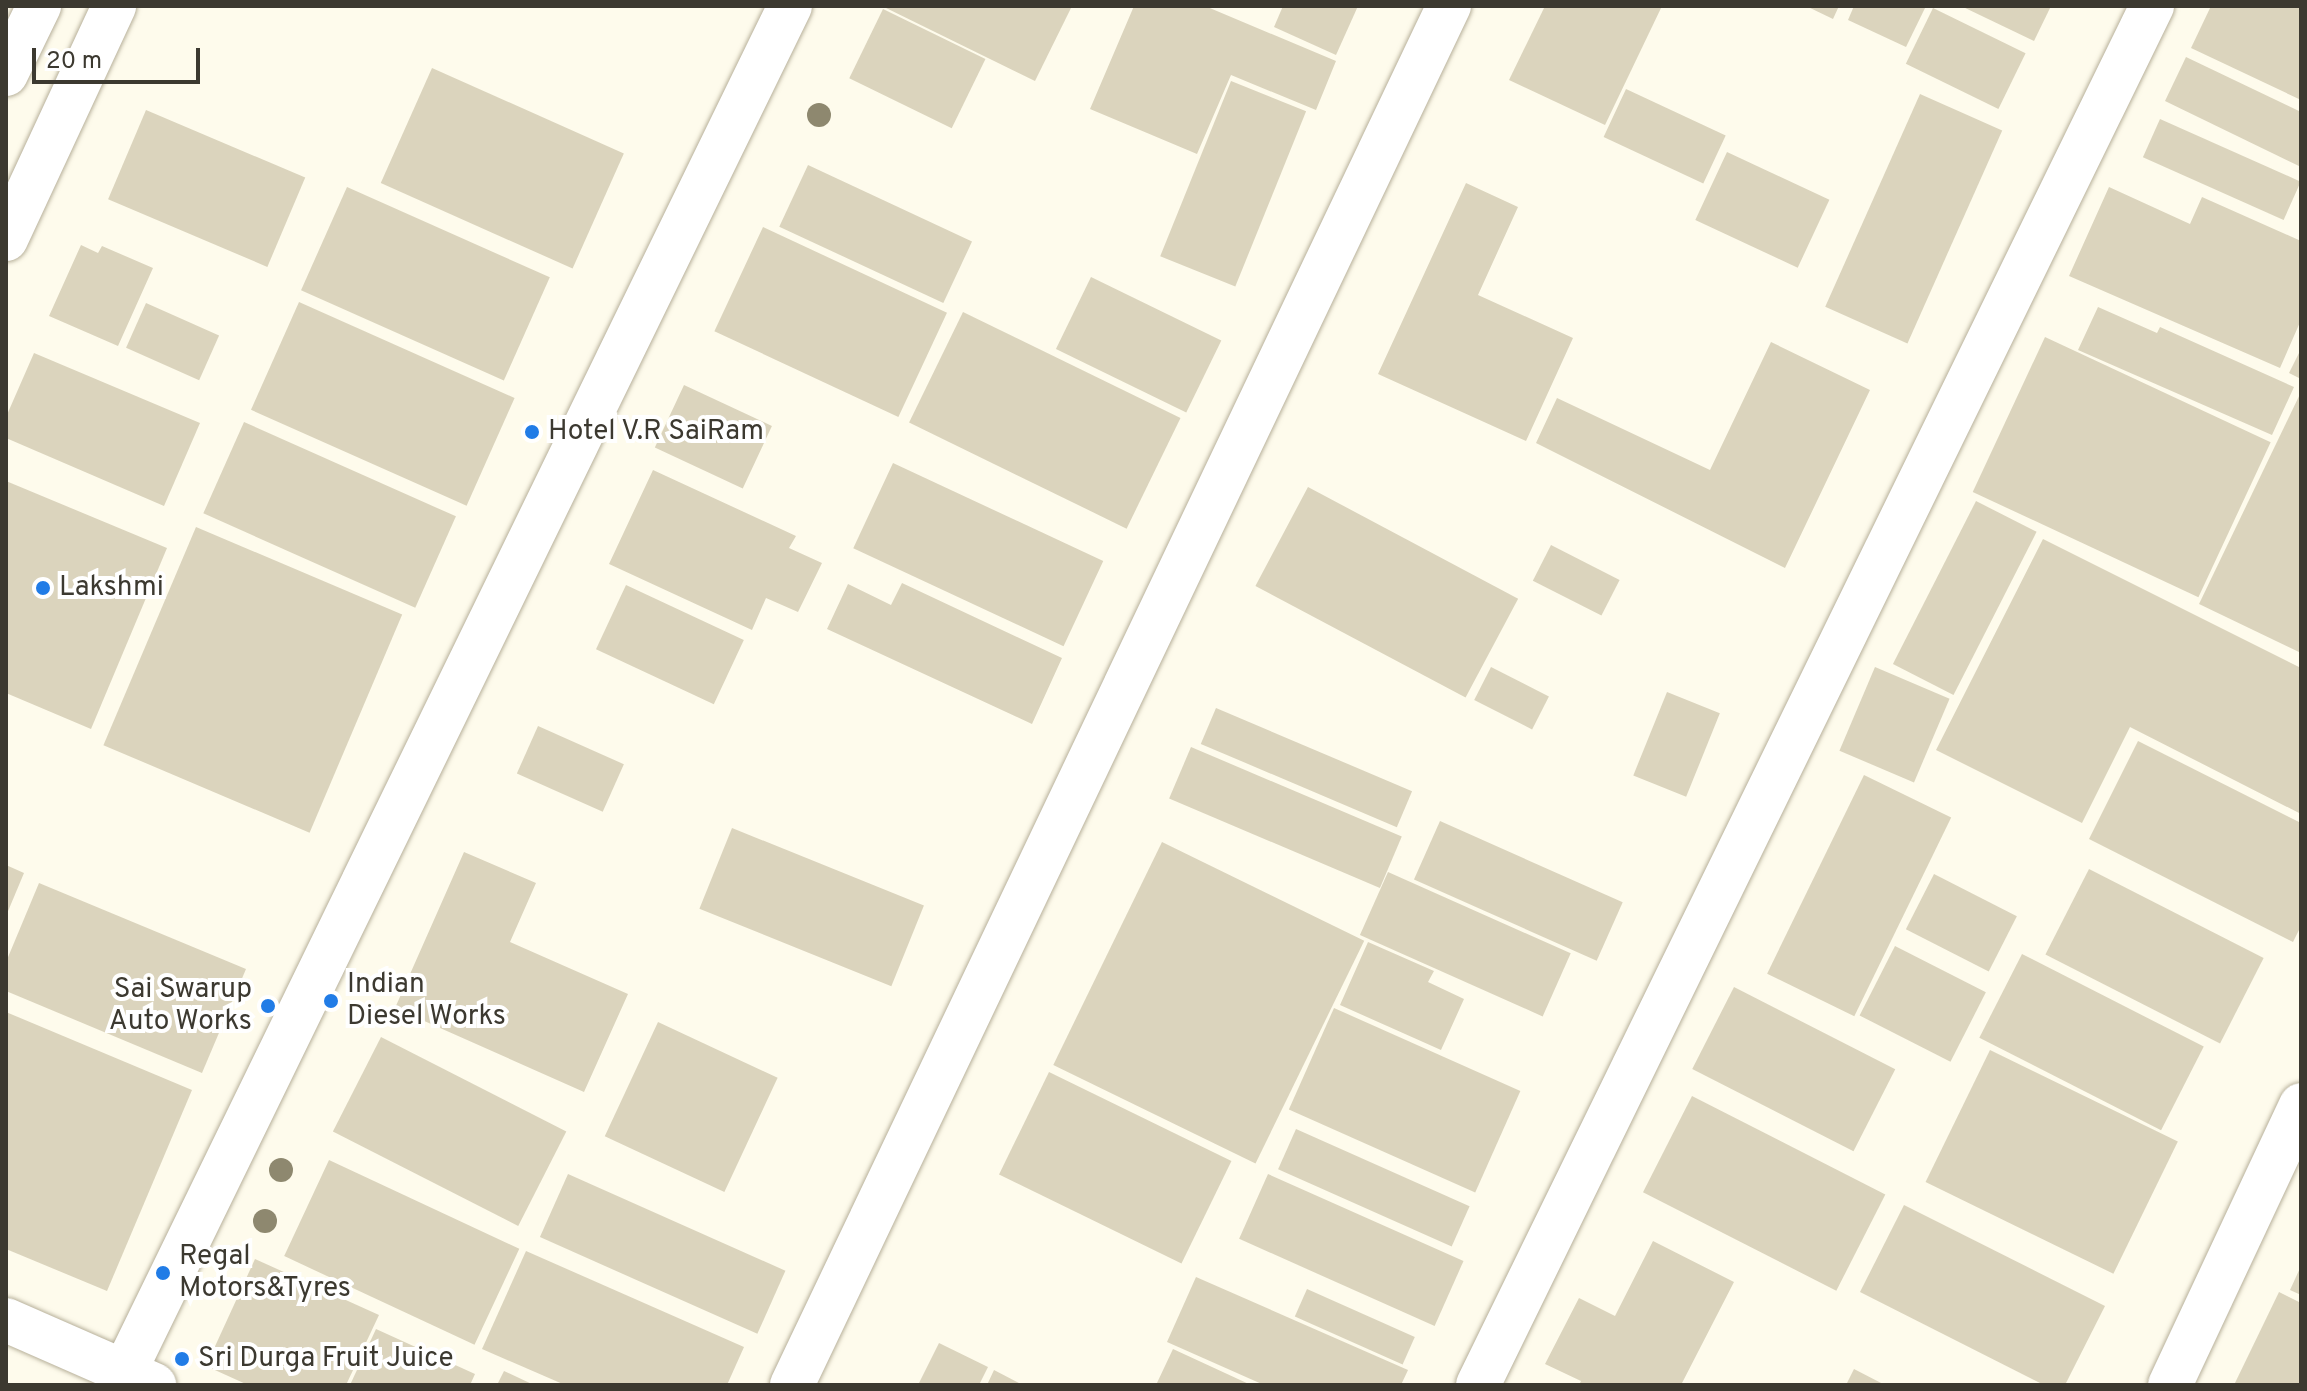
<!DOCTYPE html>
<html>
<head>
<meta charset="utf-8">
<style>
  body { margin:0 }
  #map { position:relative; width:2307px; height:1391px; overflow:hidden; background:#fefbec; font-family:Overpass,sans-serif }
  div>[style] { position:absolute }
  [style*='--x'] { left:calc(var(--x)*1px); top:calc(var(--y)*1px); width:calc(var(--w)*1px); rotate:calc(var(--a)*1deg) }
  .building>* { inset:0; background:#dbd4bd; transform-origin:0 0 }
  .roads { filter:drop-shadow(0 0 2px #b7b09a) drop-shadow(0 0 2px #b7b09a) }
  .street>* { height:44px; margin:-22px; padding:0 22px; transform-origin:22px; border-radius:22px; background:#fff }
  .secondary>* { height:44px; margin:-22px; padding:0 22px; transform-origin:22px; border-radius:22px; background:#fff }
  .trees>* { width:24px; height:24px; margin:-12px; border-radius:50%; background:#8e886f }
  .dots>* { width:22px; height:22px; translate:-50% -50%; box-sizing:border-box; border:4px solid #fff; border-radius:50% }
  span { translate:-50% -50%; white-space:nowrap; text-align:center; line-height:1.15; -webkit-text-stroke:8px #fff; paint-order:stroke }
  .poi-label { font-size:28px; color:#3c3930 }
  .left { translate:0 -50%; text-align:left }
  .right { translate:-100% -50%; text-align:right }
  .frame { position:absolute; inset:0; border:8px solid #3c3930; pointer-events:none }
  .scale { position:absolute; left:32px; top:48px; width:168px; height:36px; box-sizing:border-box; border:4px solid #3c3930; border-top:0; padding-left:10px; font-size:24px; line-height:28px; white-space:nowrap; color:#3c3930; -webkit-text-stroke:6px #fff; paint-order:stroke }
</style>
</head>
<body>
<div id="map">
  <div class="building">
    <i style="clip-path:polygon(882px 6px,1072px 6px,1035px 81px)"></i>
    <i style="clip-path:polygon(1134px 6px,1205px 6px,1336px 61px,1316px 110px,1231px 75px,1197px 154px,1090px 109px)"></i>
    <i style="clip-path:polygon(1283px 6px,1358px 6px,1336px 55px,1274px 27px)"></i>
    <i style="clip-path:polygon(1545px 6px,1662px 6px,1605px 125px,1509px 80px)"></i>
    <i style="clip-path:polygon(1806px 6px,1839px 6px,1833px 19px)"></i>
    <i style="clip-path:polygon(1854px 6px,1926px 6px,1906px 47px,1848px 20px)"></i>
    <i style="clip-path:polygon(1961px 6px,2051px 6px,2034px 41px)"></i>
    <i style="clip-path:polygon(2211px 6px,2301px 6px,2301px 100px,2191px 48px)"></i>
    <i style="left:1933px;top:8px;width:103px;height:62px;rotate:26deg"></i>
    <i style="left:883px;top:9px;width:114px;height:77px;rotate:26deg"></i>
    <i style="clip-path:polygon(2186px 57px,2301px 112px,2301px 167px,2165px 101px)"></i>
    <i style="left:432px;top:68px;width:210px;height:126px;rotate:24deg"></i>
    <i style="left:1231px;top:81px;width:81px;height:189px;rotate:22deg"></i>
    <i style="left:1626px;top:89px;width:110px;height:53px;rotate:25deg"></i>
    <i style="left:1920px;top:94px;width:90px;height:233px;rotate:24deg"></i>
    <i style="left:146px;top:110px;width:173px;height:97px;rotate:23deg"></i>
    <i style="left:2160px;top:119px;width:154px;height:42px;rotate:24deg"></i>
    <i style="left:1727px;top:152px;width:113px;height:75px;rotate:25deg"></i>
    <i style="left:808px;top:165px;width:181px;height:68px;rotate:25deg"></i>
    <i style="clip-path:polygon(1466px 183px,1518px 207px,1478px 295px,1573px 338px,1526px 441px,1378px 374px)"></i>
    <i style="left:347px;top:187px;width:222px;height:113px;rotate:24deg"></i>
    <i style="clip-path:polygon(2109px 187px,2190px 224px,2202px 197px,2301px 241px,2301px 320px,2280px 368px,2069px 276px)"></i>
    <i style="left:763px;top:227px;width:203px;height:115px;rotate:25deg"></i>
    <i style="clip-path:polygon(81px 245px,98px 253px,102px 246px,153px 268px,118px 346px,49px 316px)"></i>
    <i style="left:1091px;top:277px;width:145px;height:80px;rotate:26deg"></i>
    <i style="left:299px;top:302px;width:236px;height:118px;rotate:24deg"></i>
    <i style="left:146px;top:303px;width:80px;height:49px;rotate:24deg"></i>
    <i style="clip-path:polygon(2098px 307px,2157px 333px,2160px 327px,2294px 387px,2272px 435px,2078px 350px)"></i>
    <i style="left:963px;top:312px;width:242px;height:123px;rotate:26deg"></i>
    <i style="left:2045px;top:337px;width:249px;height:171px;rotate:25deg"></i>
    <i style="clip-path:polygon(1771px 342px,1870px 390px,1785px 568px,1536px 443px,1557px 398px,1710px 470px)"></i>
    <i style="clip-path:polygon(2301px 349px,2301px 379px,2289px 373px)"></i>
    <i style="clip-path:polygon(34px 353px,200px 423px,164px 506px,6px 438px,6px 417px)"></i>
    <i style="left:684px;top:385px;width:97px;height:69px;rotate:25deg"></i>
    <i style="clip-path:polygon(2301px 392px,2301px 653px,2199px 604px)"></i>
    <i style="left:244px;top:422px;width:232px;height:100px;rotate:24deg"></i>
    <i style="left:893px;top:463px;width:232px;height:94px;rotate:25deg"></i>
    <i style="clip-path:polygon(653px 470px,796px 536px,789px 548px,822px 563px,798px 612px,766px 598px,752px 630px,609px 564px)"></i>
    <i style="clip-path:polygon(6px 481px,167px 548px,91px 729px,6px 693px)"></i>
    <i style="left:1308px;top:487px;width:238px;height:112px;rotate:28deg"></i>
    <i style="left:1976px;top:501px;width:68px;height:183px;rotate:27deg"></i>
    <i style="left:196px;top:527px;width:224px;height:237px;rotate:23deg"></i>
    <i style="clip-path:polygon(2043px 539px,2301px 668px,2301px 814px,2130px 727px,2082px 823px,1936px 750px)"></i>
    <i style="left:1551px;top:545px;width:77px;height:40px;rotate:27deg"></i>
    <i style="clip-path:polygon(902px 583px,1062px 658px,1032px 724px,827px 629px,848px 584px,891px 605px)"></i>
    <i style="left:626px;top:585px;width:130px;height:71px;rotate:25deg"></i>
    <i style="left:1491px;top:667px;width:65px;height:37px;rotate:27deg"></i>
    <i style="left:1875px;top:667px;width:81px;height:91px;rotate:23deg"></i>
    <i style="left:1667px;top:692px;width:57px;height:90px;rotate:22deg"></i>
    <i style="left:1216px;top:708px;width:213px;height:39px;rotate:23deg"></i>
    <i style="left:538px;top:726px;width:94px;height:52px;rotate:24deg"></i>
    <i style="clip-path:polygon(2138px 741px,2301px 823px,2301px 926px,2293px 942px,2089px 839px)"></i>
    <i style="left:1191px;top:747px;width:229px;height:56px;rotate:23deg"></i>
    <i style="left:1864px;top:775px;width:97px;height:221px;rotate:26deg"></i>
    <i style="left:1440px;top:821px;width:200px;height:64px;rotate:24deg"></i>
    <i style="left:732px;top:828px;width:207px;height:87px;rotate:22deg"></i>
    <i style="left:1162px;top:842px;width:225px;height:248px;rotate:26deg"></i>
    <i style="clip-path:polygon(464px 852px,536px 883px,510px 942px,628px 994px,584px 1092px,395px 1008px)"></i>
    <i style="clip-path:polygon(6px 865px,24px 873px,6px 916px)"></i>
    <i style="left:2089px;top:869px;width:196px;height:96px;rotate:27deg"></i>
    <i style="left:1388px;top:872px;width:200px;height:69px;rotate:24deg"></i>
    <i style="left:1934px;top:874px;width:93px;height:62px;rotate:27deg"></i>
    <i style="clip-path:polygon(39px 883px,246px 969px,202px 1073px,6px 991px,6px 962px)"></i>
    <i style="clip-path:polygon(1368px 942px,1434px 971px,1428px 982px,1464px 999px,1441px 1050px,1340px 1005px)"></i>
    <i style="left:1895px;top:946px;width:102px;height:78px;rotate:27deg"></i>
    <i style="left:2022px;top:954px;width:204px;height:94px;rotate:27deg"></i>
    <i style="left:1734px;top:987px;width:181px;height:92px;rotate:27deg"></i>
    <i style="left:1334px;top:1008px;width:204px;height:111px;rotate:24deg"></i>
    <i style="clip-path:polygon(6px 1012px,192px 1090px,107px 1291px,6px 1249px)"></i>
    <i style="left:658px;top:1022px;width:132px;height:126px;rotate:25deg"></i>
    <i style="left:381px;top:1037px;width:208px;height:106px;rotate:27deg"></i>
    <i style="left:1990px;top:1050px;width:209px;height:147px;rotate:26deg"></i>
    <i style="left:1049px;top:1072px;width:203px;height:114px;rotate:26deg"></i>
    <i style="left:1692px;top:1096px;width:217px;height:108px;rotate:27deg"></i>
    <i style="left:1296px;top:1129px;width:190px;height:44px;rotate:24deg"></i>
    <i style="left:329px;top:1160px;width:210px;height:106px;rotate:25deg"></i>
    <i style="left:568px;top:1174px;width:238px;height:69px;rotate:24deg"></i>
    <i style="left:1268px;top:1174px;width:214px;height:71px;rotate:24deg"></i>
    <i style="clip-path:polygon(1904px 1205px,2105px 1306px,2065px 1385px,2044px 1385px,1860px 1292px)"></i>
    <i style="clip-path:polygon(1653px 1241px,1734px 1282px,1681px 1385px,1579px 1385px,1581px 1381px,1545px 1364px,1579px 1298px,1615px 1316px)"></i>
    <i style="clip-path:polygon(526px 1251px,744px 1347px,727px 1385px,565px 1385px,482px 1349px)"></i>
    <i style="clip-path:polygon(255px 1259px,379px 1315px,346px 1385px,248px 1385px,206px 1366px)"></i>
    <i style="clip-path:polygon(2301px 1266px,2301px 1295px,2290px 1290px)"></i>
    <i style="clip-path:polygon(1196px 1277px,1408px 1370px,1401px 1385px,1264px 1385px,1167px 1342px)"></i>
    <i style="left:1307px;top:1289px;width:118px;height:30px;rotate:24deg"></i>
    <i style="clip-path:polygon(2279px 1292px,2301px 1303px,2301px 1385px,2234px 1385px)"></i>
    <i style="clip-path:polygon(376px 1329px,475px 1374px,470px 1385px,350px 1385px)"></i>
    <i style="clip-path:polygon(939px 1343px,988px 1367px,979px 1385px,918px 1385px)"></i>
    <i style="clip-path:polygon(1173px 1349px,1251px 1385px,1156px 1385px)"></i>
    <i style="clip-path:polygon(1854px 1369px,1885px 1385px,1846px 1385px)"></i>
    <i style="clip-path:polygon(994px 1370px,1023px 1385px,987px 1385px)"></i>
    <i style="clip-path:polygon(504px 1371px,534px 1385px,497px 1385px)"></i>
  </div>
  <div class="roads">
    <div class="street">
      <i style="--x:6;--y:1320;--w:162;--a:23.7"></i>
      <i style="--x:118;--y:1385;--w:1534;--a:-64.02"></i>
      <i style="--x:792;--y:1385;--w:1528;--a:-64.53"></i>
      <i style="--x:1478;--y:1385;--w:1535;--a:-63.95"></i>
      <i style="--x:2170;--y:1385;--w:309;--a:-64.9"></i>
    </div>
    <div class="secondary">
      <i style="--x:6;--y:74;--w:76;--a:-64.1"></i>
      <i style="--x:6;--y:239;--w:257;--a:-65.1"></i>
    </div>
  </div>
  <div class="trees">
    <i style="left:819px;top:115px"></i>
    <i style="left:281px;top:1170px"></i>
    <i style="left:265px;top:1221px"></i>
  </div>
  <div class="dots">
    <i style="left:532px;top:432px;background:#217ce6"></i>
    <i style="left:43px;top:588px;background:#217ce6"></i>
    <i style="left:331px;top:1001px;background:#217ce6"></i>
    <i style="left:268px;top:1006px;background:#217ce6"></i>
    <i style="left:163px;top:1273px;background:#217ce6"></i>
    <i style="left:182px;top:1359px;background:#217ce6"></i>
  </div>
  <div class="poi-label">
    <span class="left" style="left:548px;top:432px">Hotel V.R SaiRam</span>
    <span class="left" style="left:59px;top:588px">Lakshmi</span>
    <span class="left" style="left:347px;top:1001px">Indian<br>Diesel Works</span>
    <span class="right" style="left:252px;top:1006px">Sai Swarup<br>Auto Works</span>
    <span class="left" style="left:179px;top:1273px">Regal<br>Motors&amp;Tyres</span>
    <span class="left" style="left:198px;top:1359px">Sri Durga Fruit Juice</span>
  </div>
  <div class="frame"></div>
  <div class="scale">20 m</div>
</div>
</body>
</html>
